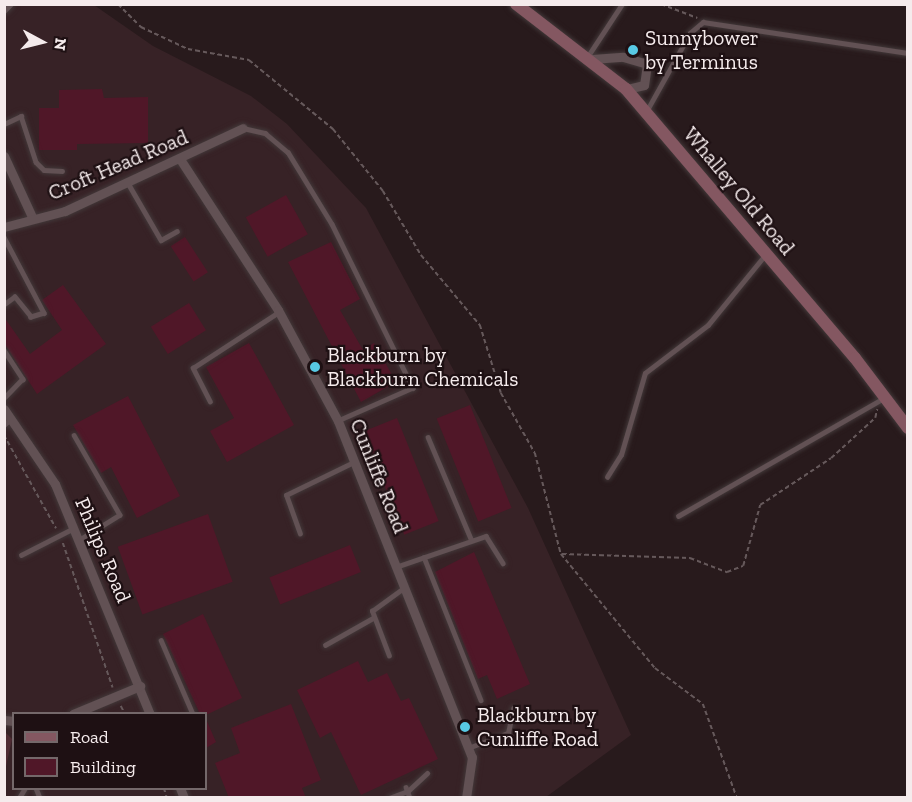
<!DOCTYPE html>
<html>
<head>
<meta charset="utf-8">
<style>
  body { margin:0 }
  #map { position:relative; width:912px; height:802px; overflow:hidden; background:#281a1c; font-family:"Zilla Slab",serif }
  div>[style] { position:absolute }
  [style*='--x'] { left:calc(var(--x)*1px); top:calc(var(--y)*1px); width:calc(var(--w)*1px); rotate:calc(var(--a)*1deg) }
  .built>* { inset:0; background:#372226 }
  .green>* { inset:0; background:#4f2b33 }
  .building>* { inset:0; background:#501728; transform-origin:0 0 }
  .path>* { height:1.5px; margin-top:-0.75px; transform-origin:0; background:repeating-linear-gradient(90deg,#66595b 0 4.5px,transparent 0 7.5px) }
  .roads { filter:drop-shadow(0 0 2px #423839) drop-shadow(0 0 2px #423839) }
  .lane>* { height:4.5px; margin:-2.25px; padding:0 2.25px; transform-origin:2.25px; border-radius:2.25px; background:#625154 }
  .street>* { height:9px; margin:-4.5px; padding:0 4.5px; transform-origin:4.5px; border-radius:4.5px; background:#625154 }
  .secondary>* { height:12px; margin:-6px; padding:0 6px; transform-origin:6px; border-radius:6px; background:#845761 }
  .dots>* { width:16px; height:16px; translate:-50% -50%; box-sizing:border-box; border:3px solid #1e1013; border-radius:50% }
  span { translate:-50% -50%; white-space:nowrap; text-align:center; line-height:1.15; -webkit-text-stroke:4.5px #1e1013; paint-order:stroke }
  .poi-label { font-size:21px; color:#f5ebec }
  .left { translate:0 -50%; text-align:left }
  .street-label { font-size:21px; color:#f5ebec }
  .frame { position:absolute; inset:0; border:6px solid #f5ebec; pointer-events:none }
  .legend { position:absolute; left:12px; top:712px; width:195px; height:78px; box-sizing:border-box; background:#1e1013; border:2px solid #74686a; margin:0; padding:8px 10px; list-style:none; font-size:18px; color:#f5ebec }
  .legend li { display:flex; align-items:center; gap:12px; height:30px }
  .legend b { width:30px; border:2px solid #74686a }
  .north { position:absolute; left:12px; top:12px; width:60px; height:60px; -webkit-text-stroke:4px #1e1013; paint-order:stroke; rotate:97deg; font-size:16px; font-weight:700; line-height:24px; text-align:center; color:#f5ebec }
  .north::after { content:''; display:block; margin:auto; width:21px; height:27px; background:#f5ebec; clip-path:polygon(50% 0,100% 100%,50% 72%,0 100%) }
</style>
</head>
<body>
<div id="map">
  <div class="built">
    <i style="clip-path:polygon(evenodd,5px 5px,94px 5px,153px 46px,251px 96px,287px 124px,366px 208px,528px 508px,631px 735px,546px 797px,5px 798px,5px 5px,14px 714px,206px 714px,206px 788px,14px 788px,14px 714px)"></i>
  </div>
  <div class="green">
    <i style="clip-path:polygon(5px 732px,12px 739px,5px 771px)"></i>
  </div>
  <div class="building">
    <i style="clip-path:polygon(102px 89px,104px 98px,148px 97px,148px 143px,77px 144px,77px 150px,39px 150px,39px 108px,59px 108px,59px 90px)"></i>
    <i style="left:286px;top:195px;width:45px;height:46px;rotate:61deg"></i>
    <i style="left:185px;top:237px;width:42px;height:17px;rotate:57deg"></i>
    <i style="clip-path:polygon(331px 242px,360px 299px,340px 310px,363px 350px,374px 343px,396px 382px,361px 402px,288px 262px)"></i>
    <i style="clip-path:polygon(63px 285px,106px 344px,37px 394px,4px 343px,4px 317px,30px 354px,62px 330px,42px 300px)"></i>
    <i style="left:189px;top:303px;width:32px;height:45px;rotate:58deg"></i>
    <i style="clip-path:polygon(249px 343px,294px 425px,227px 462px,210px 431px,234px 418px,206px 367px)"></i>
    <i style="clip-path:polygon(128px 396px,180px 496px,137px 518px,111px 467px,101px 473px,73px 425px)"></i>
    <i style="left:470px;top:405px;width:111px;height:36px;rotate:68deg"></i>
    <i style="left:397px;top:418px;width:111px;height:37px;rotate:68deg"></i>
    <i style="left:208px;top:514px;width:72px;height:96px;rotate:70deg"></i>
    <i style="left:350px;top:545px;width:29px;height:87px;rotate:68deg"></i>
    <i style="clip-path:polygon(474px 552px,530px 684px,497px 699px,487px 675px,478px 679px,435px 572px)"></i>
    <i style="clip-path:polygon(203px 614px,242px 698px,208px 714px,200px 714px,163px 634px)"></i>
    <i style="clip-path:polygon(358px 661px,368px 682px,387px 673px,401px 701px,409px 698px,438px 759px,361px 795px,331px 732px,320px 738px,297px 690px)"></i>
    <i style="clip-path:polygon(291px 704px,321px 780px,302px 788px,306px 798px,229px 798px,215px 763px,240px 753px,231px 728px)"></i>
    <i style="clip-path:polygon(206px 719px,216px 742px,206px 748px)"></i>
  </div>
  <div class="path">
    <i style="--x:118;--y:4;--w:33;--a:45"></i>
    <i style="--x:141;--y:27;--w:52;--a:25.1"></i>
    <i style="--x:188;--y:49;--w:62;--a:10.2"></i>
    <i style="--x:249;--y:60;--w:109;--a:39.4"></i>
    <i style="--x:333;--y:129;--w:80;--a:51.1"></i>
    <i style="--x:383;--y:191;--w:74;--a:59.3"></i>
    <i style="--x:421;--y:255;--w:92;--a:49.9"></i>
    <i style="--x:480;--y:325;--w:71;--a:72.8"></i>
    <i style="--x:501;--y:393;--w:69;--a:60.5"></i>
    <i style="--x:535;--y:453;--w:104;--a:75.6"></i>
    <i style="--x:561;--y:554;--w:148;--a:50.5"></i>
    <i style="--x:655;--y:668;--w:60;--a:36.9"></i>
    <i style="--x:703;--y:704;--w:100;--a:70.1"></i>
    <i style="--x:661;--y:4;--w:39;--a:21"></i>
    <i style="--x:4;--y:435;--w:107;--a:60.8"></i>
    <i style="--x:63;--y:543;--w:153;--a:71"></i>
    <i style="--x:562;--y:554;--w:128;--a:1.8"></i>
    <i style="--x:690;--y:558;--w:40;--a:21"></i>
    <i style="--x:727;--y:572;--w:17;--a:-21"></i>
    <i style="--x:743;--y:566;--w:63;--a:-74.4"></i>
    <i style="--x:760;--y:505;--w:85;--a:-33.5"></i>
    <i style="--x:831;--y:458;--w:59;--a:-42.3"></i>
    <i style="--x:875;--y:418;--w:9;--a:-77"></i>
    <i style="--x:121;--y:706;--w:9;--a:63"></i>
    <i style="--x:164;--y:788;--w:10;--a:73"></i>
  </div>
  <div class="roads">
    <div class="lane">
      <i style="--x:4;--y:11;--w:10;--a:-45"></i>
      <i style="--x:588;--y:56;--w:62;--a:-56.8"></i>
      <i style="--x:646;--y:112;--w:90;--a:-60.9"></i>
      <i style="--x:690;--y:33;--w:17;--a:-40"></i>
      <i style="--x:703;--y:22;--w:207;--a:8.6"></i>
      <i style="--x:4;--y:124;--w:19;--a:-25"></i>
      <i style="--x:21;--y:116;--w:48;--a:71.9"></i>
      <i style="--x:36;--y:162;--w:11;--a:45"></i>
      <i style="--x:44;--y:170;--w:18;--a:3"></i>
      <i style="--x:243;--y:128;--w:23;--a:13"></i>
      <i style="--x:265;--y:133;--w:30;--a:40"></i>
      <i style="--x:288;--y:152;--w:84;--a:58.6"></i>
      <i style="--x:332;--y:224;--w:183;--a:63.7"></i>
      <i style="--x:413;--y:388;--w:82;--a:156.3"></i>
      <i style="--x:128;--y:183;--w:66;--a:59.9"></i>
      <i style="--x:161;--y:240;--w:18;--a:-29"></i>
      <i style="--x:4;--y:237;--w:86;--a:62.2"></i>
      <i style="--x:44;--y:313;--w:14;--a:163"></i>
      <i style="--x:31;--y:317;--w:26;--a:-129"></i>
      <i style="--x:15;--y:297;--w:14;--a:144"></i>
      <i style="--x:4;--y:350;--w:35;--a:57"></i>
      <i style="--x:23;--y:379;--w:28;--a:134"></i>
      <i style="--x:210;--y:402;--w:38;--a:-117"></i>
      <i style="--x:193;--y:368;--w:103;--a:-33.1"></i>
      <i style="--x:4;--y:425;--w:9;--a:-41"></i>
      <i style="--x:74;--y:435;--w:92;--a:60.1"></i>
      <i style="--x:120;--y:515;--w:47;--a:148"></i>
      <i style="--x:428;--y:437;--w:111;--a:67.1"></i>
      <i style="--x:607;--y:477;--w:26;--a:-58"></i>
      <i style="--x:621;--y:455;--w:85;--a:-73.7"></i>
      <i style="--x:645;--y:373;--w:79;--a:-37.3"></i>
      <i style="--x:708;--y:325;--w:90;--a:-50.8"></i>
      <i style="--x:678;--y:516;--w:237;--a:-29.8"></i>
      <i style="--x:300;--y:534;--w:41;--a:-109.7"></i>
      <i style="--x:286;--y:495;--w:76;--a:-25.9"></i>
      <i style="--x:21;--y:555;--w:59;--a:-27"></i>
      <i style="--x:424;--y:557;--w:154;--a:68.3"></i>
      <i style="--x:396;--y:567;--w:95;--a:-19"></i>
      <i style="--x:486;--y:536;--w:32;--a:58"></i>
      <i style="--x:161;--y:640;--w:81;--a:66.6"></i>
      <i style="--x:325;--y:645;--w:55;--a:-29.4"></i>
      <i style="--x:389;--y:656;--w:48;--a:-110.7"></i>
      <i style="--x:372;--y:611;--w:39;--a:-36"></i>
      <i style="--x:468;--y:748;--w:43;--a:-20.6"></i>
      <i style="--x:508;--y:733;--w:25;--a:-78"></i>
      <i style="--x:406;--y:787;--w:12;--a:70"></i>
      <i style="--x:36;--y:788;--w:11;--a:68"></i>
      <i style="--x:19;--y:798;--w:12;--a:-59"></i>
      <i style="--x:389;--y:798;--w:20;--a:-20"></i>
      <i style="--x:408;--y:791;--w:26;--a:-43"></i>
    </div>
    <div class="street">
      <i style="--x:592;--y:59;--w:31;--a:-4"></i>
      <i style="--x:623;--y:57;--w:25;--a:16"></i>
      <i style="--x:647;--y:64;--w:21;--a:98"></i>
      <i style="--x:644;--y:85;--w:18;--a:167"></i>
      <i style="--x:4;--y:156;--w:69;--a:65.3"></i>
      <i style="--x:180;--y:159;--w:180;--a:57"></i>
      <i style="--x:278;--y:310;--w:126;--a:61.6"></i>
      <i style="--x:338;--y:421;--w:362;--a:68.3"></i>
      <i style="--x:472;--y:757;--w:41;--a:98.3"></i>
      <i style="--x:4;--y:227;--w:63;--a:-14.7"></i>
      <i style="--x:65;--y:211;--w:196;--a:-25"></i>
      <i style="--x:4;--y:409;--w:91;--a:55.8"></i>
      <i style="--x:55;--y:484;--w:249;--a:67.6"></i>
      <i style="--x:73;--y:714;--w:73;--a:-22.7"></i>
      <i style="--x:4;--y:720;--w:10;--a:6"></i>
      <i style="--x:180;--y:788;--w:11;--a:68"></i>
    </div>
    <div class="secondary">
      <i style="--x:516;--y:4;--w:139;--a:37.7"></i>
      <i style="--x:626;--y:89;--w:353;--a:49.6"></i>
      <i style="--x:855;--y:358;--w:88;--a:52.9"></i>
    </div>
  </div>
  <div class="dots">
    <i style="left:633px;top:50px;background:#58c9e4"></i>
    <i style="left:315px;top:367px;background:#58c9e4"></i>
    <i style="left:465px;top:727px;background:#58c9e4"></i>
  </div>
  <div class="poi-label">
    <span class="left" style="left:645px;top:50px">Sunnybower<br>by Terminus</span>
    <span class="left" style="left:327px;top:367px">Blackburn by<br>Blackburn Chemicals</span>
    <span class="left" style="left:477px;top:727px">Blackburn by<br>Cunliffe Road</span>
  </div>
  <div class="street-label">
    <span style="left:118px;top:165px;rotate:-23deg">Croft Head Road</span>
    <span style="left:739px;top:191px;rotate:50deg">Whalley Old Road</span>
    <span style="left:379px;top:476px;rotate:68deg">Cunliffe Road</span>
    <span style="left:103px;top:550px;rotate:67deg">Philips Road</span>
  </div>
  <div class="frame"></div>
  <ul class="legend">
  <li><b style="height:8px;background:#845761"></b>Road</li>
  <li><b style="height:16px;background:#501728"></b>Building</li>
  </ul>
  <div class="north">N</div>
</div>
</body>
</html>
